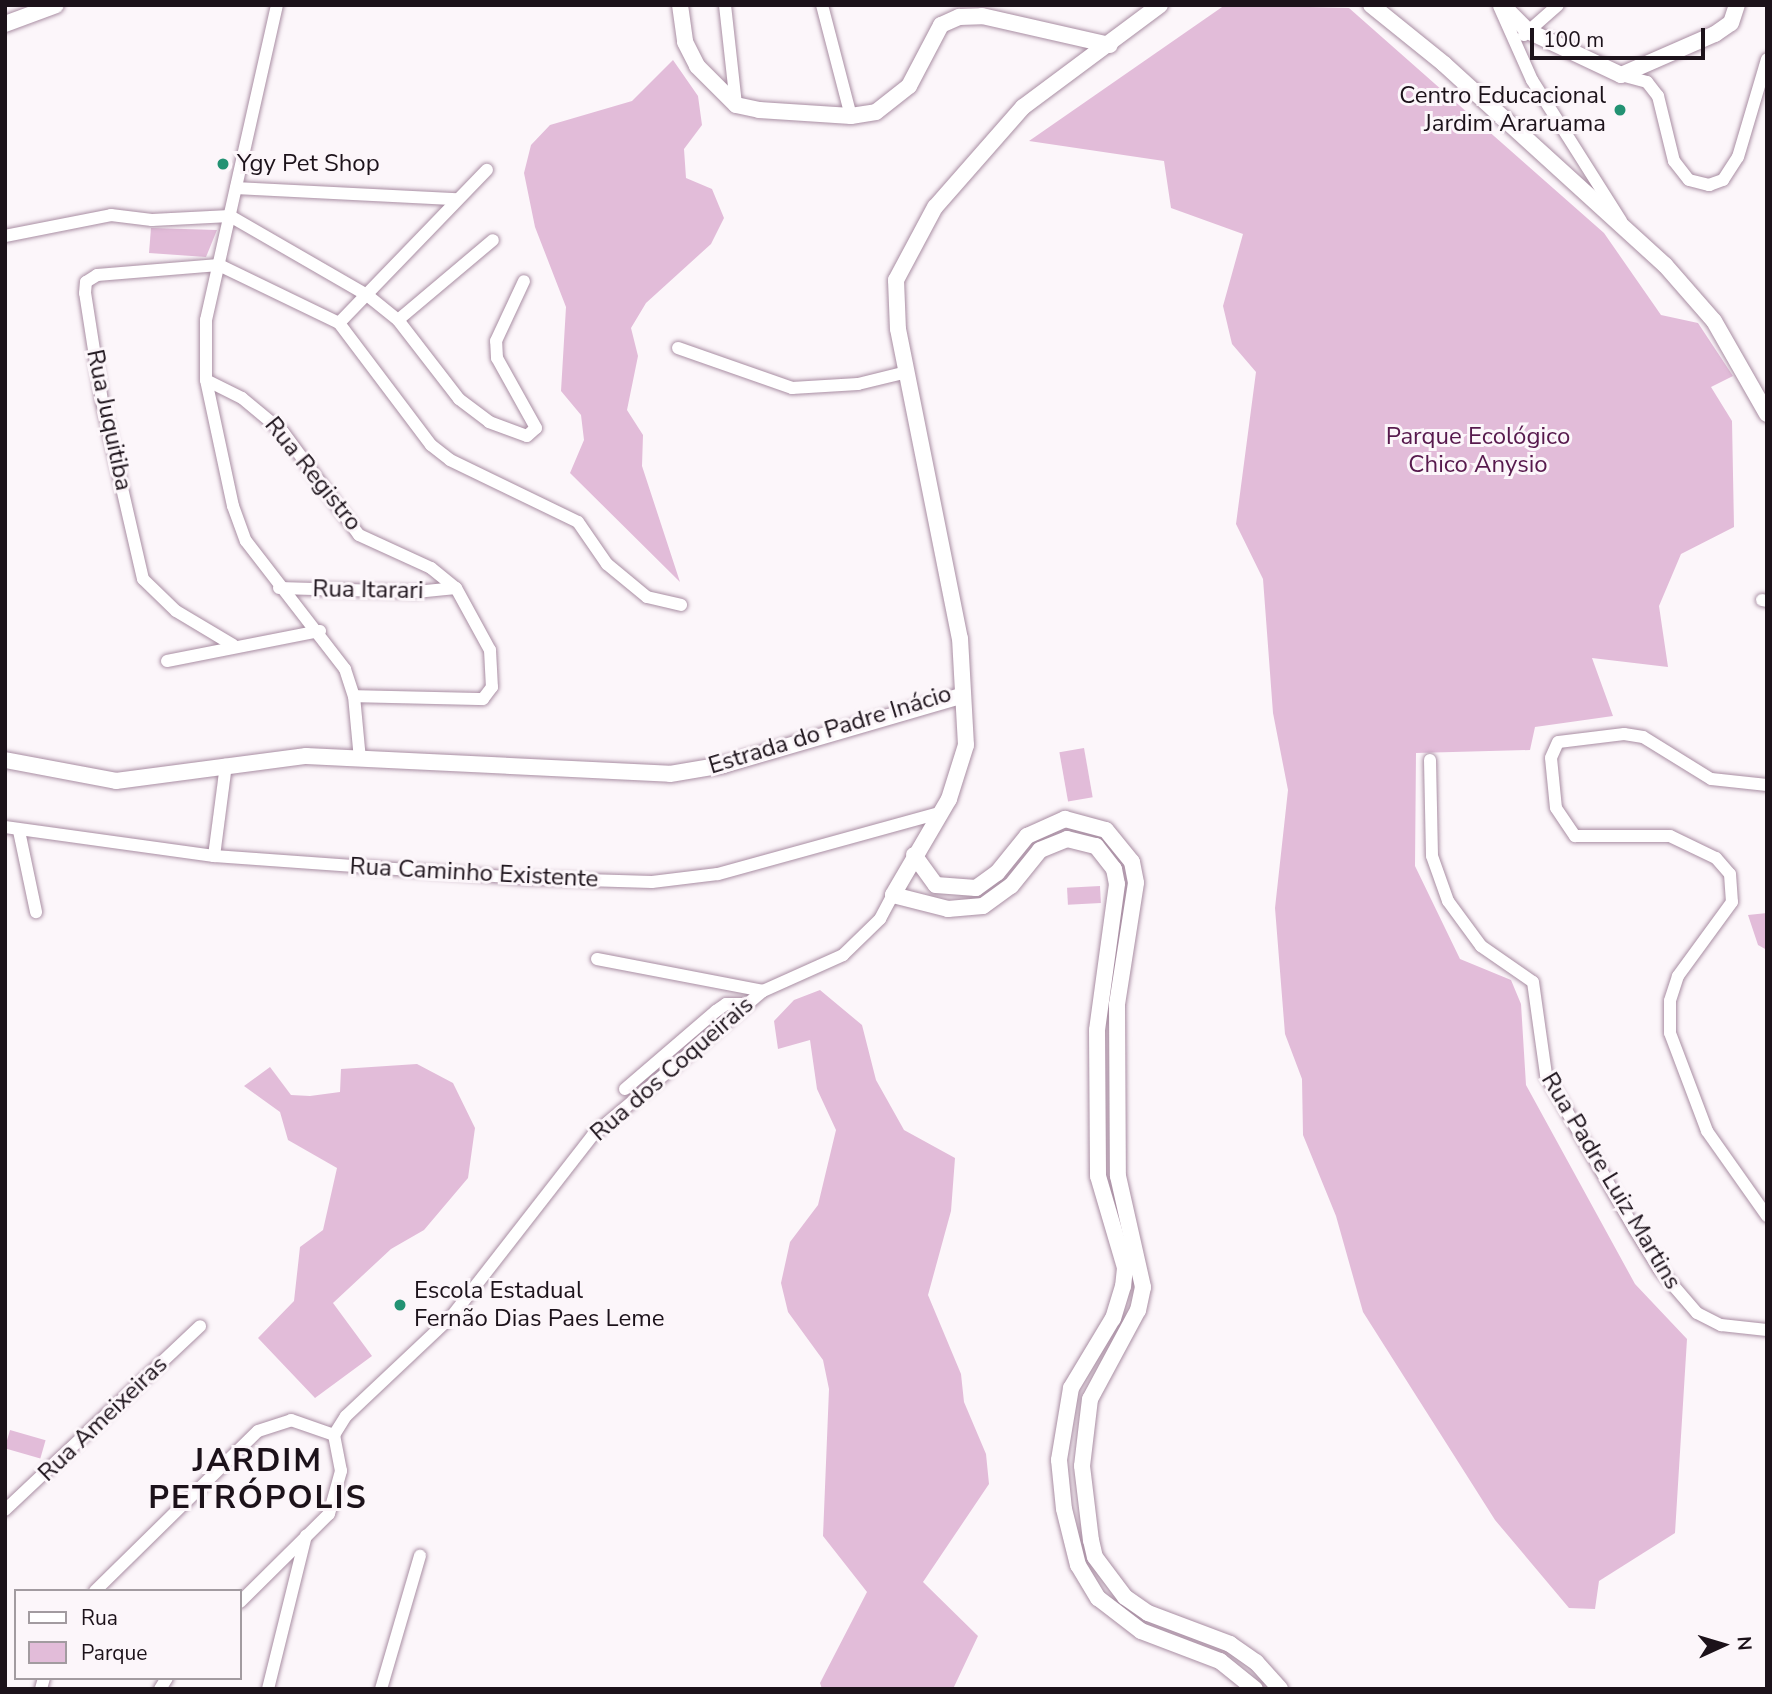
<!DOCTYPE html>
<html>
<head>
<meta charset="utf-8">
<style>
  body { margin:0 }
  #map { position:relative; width:1772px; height:1694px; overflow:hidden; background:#fcf6fa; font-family:"Nunito Sans",sans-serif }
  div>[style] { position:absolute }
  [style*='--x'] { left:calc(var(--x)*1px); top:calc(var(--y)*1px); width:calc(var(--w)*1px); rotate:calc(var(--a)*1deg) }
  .green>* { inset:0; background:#e2bcd9; transform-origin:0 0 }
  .roads { filter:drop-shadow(0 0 2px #a98ea3) drop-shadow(0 0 2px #a98ea3) }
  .street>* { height:12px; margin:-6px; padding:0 6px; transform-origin:6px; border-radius:6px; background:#fff }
  .secondary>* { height:16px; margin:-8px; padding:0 8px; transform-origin:8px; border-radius:8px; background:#fff }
  .dots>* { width:19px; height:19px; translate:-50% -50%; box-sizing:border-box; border:4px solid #fcf6fa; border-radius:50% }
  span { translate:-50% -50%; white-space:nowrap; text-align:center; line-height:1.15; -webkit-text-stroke:6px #fcf6fa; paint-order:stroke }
  .poi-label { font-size:24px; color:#1c121a }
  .right { translate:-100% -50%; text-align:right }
  .left { translate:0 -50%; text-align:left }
  .street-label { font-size:24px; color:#1c121a }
  .park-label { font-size:24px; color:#57194d }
  .district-label { font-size:32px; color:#1c121a; font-weight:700; letter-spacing:2px }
  .frame { position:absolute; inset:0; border:7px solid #1c121a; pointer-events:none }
  .legend { position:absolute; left:14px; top:1589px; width:228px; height:91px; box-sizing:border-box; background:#fcf6fa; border:2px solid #a29ba0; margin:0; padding:9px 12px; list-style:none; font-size:21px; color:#1c121a }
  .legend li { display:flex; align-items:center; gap:14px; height:35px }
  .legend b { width:35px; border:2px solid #a29ba0 }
  .north { position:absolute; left:1688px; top:1610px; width:70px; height:70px; -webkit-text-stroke:5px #fcf6fa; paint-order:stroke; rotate:86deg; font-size:19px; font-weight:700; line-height:28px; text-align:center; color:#1c121a }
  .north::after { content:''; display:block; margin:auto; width:24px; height:32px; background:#1c121a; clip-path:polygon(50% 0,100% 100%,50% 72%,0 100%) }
  .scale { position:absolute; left:1530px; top:28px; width:175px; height:32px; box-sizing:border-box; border:4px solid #1c121a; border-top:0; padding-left:9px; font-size:21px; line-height:24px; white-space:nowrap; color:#1c121a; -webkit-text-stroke:5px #fcf6fa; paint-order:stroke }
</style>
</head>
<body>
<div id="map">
  <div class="green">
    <i style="clip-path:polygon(1225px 5px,1349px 8px,1604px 233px,1661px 315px,1698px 323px,1733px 376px,1711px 387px,1732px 421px,1734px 527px,1681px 554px,1659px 606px,1668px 667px,1592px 658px,1613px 716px,1535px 727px,1530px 750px,1416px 753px,1415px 866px,1460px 959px,1511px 980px,1521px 1004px,1526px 1085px,1635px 1284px,1687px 1339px,1675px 1533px,1599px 1581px,1595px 1609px,1569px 1608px,1495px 1520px,1363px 1312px,1336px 1216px,1303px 1135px,1302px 1079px,1285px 1034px,1275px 908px,1288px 790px,1273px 713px,1263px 579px,1236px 524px,1256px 372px,1232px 344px,1223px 306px,1243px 234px,1171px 208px,1164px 161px,1029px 141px)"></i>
    <i style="clip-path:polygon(673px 60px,698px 96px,702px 125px,684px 149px,686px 178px,712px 189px,724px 218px,711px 244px,646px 303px,631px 328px,638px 356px,627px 410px,643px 435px,642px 466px,680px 582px,570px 473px,584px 440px,581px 415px,561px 391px,566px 307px,535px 227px,524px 173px,531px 145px,550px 125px,632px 101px)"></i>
    <i style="clip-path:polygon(151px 228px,217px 230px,206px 257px,149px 253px)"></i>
    <i style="left:1084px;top:748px;width:50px;height:25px;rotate:80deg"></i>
    <i style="left:1100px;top:886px;width:17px;height:33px;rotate:87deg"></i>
    <i style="clip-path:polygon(1767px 913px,1767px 950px,1758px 945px,1748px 915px)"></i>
    <i style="clip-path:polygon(820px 990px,862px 1025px,876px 1080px,904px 1130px,955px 1158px,951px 1211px,928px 1295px,961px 1374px,964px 1402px,986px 1454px,989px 1484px,923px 1582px,978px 1636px,953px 1689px,822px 1689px,820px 1683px,867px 1592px,823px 1536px,829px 1389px,823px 1360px,788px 1312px,781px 1283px,790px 1242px,818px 1205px,836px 1130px,817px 1089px,810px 1040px,778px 1049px,774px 1021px,794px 1000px)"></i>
    <i style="clip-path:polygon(417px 1064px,453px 1083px,475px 1128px,468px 1178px,424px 1230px,391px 1249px,333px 1303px,372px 1356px,315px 1398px,258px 1338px,294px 1301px,300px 1247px,323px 1230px,337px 1168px,288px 1140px,280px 1112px,244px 1086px,270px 1067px,291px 1095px,310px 1096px,340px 1092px,341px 1069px)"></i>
    <i style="left:10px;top:1430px;width:37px;height:19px;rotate:16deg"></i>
  </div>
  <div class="roads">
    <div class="street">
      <i style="--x:277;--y:5;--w:323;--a:102.7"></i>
      <i style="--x:206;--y:320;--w:60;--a:90"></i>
      <i style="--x:206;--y:380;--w:129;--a:77.9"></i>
      <i style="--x:233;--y:506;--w:37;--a:70"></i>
      <i style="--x:246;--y:541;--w:162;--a:52.3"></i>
      <i style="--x:345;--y:669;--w:28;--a:72"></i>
      <i style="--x:354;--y:696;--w:63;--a:84.6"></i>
      <i style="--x:725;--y:5;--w:101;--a:83.7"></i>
      <i style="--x:822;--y:5;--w:115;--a:75.4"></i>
      <i style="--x:1499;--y:6;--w:81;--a:66"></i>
      <i style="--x:1532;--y:80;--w:167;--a:57.7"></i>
      <i style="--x:1524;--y:35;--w:45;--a:-41.4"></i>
      <i style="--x:1621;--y:75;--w:27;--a:15"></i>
      <i style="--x:1647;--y:82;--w:18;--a:52"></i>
      <i style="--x:1658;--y:96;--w:67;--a:76.2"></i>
      <i style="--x:1674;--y:161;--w:24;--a:52"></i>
      <i style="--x:1689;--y:180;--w:21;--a:14"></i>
      <i style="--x:1709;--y:185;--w:15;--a:-20"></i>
      <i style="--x:1723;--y:180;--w:27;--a:-57"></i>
      <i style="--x:1738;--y:157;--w:102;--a:-73.5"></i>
      <i style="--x:236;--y:188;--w:220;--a:2.9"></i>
      <i style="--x:5;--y:236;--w:108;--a:-11.2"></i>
      <i style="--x:111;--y:215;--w:41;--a:7"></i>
      <i style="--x:152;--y:220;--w:78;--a:-2.9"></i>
      <i style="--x:230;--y:216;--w:158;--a:30"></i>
      <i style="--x:367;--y:295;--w:40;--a:39"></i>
      <i style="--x:398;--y:320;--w:100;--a:52.3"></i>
      <i style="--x:459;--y:399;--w:38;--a:37"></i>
      <i style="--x:489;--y:422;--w:40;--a:20.2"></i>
      <i style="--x:527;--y:436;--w:12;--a:-42"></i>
      <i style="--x:536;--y:428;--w:80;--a:-119.1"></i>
      <i style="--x:497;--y:358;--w:17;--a:-93"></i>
      <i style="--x:496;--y:341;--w:66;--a:-65"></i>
      <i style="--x:398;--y:320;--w:124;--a:-40.1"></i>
      <i style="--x:339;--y:323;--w:213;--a:-46"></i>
      <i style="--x:678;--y:348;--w:121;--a:19.3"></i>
      <i style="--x:792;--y:388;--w:66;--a:-3.5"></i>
      <i style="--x:858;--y:384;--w:50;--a:-13.8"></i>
      <i style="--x:206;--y:380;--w:40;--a:26.6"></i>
      <i style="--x:242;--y:398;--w:53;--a:39.7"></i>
      <i style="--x:283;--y:432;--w:128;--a:53.6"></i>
      <i style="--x:359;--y:535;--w:79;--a:24.6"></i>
      <i style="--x:431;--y:568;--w:32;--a:39"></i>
      <i style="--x:456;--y:588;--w:71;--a:61.3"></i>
      <i style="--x:490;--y:650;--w:37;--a:87"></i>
      <i style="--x:492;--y:687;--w:15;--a:127"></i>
      <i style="--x:483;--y:699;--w:129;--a:-178.7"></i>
      <i style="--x:279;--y:588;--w:137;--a:1.7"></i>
      <i style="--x:416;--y:592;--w:40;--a:-5.7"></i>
      <i style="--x:1762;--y:600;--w:5;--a:11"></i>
      <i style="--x:233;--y:645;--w:66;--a:-149.2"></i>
      <i style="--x:176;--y:611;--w:46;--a:-135.9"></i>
      <i style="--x:143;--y:579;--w:183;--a:-103"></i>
      <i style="--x:102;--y:401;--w:109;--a:-98.9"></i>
      <i style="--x:85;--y:293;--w:11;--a:-85"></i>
      <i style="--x:86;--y:282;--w:13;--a:-32"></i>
      <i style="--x:97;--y:275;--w:122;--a:-4.7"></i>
      <i style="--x:219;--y:265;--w:133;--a:25.8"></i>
      <i style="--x:339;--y:323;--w:153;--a:53"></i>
      <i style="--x:431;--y:445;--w:24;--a:38"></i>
      <i style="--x:450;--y:460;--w:142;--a:25.8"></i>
      <i style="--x:578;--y:522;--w:51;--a:55.4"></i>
      <i style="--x:607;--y:564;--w:52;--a:39.5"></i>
      <i style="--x:647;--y:597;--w:35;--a:13"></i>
      <i style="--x:167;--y:661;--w:156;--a:-11.1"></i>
      <i style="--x:1430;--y:760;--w:96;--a:88.8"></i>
      <i style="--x:1432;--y:856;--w:48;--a:70.4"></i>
      <i style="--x:1448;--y:901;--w:56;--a:53.7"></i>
      <i style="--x:1481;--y:946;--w:63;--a:34.7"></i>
      <i style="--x:1533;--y:982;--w:94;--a:82"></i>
      <i style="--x:1546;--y:1075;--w:177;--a:60.1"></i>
      <i style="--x:1634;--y:1228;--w:48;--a:58.6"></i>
      <i style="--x:1659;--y:1269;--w:58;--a:49.2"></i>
      <i style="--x:1697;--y:1313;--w:27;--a:27"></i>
      <i style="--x:1721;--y:1325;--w:46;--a:6.2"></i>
      <i style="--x:1767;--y:785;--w:56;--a:-173.9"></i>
      <i style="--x:1711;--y:779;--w:80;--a:-148.3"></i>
      <i style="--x:1643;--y:737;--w:19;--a:-171"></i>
      <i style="--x:1624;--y:734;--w:66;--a:173.1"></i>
      <i style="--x:1558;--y:742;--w:17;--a:114"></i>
      <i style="--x:1551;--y:758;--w:50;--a:84.3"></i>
      <i style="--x:1556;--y:808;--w:34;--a:56"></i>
      <i style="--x:1575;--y:836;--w:95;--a:0"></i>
      <i style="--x:1670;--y:836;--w:51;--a:25.6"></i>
      <i style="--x:1716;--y:858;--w:21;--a:49"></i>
      <i style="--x:1730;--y:874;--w:28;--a:86"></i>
      <i style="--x:1732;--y:902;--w:92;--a:126.1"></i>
      <i style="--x:1678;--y:976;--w:26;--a:108"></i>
      <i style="--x:1670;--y:1001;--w:32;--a:90"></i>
      <i style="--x:1670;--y:1033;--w:105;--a:69.3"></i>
      <i style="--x:1707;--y:1131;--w:104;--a:54.8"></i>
      <i style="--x:5;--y:827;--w:211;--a:7.9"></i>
      <i style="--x:214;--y:856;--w:306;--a:4.1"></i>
      <i style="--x:519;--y:878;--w:133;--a:1.7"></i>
      <i style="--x:652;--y:882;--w:66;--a:-6.9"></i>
      <i style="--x:718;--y:874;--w:226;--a:-15.4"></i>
      <i style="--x:19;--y:831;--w:83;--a:78.1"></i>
      <i style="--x:214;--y:856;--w:92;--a:-82.5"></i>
      <i style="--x:597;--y:959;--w:169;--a:10.9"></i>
      <i style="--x:763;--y:991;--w:88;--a:-24.2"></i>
      <i style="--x:843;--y:955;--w:52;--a:-44.2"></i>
      <i style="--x:880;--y:919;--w:27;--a:-62"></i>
      <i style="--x:625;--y:1089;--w:120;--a:-40.6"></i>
      <i style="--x:716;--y:1011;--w:12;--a:-35"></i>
      <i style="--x:726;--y:1004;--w:21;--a:0"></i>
      <i style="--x:5;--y:1510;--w:268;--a:-43.3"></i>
      <i style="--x:95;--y:1591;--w:228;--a:-44.5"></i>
      <i style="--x:258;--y:1431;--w:35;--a:-18"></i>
      <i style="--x:291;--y:1420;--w:46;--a:19.2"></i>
      <i style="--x:240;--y:1602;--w:125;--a:-44.7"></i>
      <i style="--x:329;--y:1514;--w:45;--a:-74.4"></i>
      <i style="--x:341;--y:1471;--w:37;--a:-101"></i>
      <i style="--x:334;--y:1435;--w:22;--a:-58"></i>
      <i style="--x:346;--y:1416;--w:146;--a:-43.3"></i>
      <i style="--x:452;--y:1316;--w:229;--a:-52.1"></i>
      <i style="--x:593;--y:1135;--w:223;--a:-40.3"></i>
      <i style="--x:41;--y:1689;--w:11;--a:-75"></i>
      <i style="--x:160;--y:1689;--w:13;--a:-58"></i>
      <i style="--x:268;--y:1689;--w:158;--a:-76.1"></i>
      <i style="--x:381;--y:1689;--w:139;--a:-73.7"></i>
    </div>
    <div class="secondary">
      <i style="--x:680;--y:5;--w:37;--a:82"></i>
      <i style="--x:685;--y:42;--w:27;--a:63"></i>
      <i style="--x:697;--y:66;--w:55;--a:45"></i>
      <i style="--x:736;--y:105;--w:24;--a:12"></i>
      <i style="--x:759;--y:110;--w:92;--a:3.7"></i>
      <i style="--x:851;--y:116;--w:25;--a:-9"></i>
      <i style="--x:876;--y:112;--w:42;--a:-38.2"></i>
      <i style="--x:909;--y:86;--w:69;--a:-62.3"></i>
      <i style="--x:941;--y:25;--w:20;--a:-24"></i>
      <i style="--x:959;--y:17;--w:23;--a:-2"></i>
      <i style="--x:982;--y:16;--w:131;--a:12.8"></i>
      <i style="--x:1160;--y:5;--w:171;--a:143.3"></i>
      <i style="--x:1023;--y:107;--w:133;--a:131.3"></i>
      <i style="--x:935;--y:207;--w:83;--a:118.1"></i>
      <i style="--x:896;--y:280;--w:49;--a:87.7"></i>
      <i style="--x:898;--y:329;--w:315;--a:78.7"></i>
      <i style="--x:960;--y:638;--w:107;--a:86.8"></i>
      <i style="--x:966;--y:745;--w:57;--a:107.5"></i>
      <i style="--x:949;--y:799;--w:111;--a:120.3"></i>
      <i style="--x:893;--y:895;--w:57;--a:14.3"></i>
      <i style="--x:948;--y:909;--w:35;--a:-5"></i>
      <i style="--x:983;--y:906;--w:34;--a:-36"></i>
      <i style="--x:1011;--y:886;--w:46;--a:-51.1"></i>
      <i style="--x:1040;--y:850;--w:29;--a:-22"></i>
      <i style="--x:1067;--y:839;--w:30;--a:14"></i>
      <i style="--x:1096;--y:846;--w:29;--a:52"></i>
      <i style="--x:1114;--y:869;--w:15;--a:79"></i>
      <i style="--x:1117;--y:884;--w:147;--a:97.8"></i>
      <i style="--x:1097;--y:1030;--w:146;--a:89.6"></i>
      <i style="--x:1098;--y:1176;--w:96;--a:73.6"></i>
      <i style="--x:1125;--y:1268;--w:18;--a:96"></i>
      <i style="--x:1123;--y:1286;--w:34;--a:107"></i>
      <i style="--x:1113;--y:1318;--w:82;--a:121"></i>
      <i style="--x:1071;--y:1388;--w:73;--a:99.5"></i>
      <i style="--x:1059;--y:1460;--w:49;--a:84.2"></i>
      <i style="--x:1064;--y:1509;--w:58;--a:76"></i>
      <i style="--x:1078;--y:1565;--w:39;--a:59"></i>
      <i style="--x:1098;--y:1598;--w:54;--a:37.5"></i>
      <i style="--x:1141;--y:1631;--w:85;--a:20.8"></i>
      <i style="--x:1220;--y:1661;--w:45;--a:38.7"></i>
      <i style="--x:1371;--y:5;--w:94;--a:38.9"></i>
      <i style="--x:1444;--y:64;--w:299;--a:42.3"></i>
      <i style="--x:1665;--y:265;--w:74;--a:48.8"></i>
      <i style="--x:1714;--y:321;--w:107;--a:60.3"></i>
      <i style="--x:1502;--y:5;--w:37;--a:45"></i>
      <i style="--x:1528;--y:31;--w:103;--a:25.3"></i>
      <i style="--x:1621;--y:75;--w:103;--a:-23.6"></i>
      <i style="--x:1715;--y:34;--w:19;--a:-35"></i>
      <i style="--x:1731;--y:23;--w:19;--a:-72"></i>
      <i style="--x:5;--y:24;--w:54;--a:-20.4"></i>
      <i style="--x:5;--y:760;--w:113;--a:10.7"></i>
      <i style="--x:116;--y:781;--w:192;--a:-7.5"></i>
      <i style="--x:306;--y:756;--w:364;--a:2.8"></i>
      <i style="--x:670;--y:774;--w:54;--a:-9.6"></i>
      <i style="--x:723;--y:765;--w:248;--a:-16.2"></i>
      <i style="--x:914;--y:855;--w:37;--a:54"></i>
      <i style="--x:936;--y:885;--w:40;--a:4.3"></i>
      <i style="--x:976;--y:888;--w:26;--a:-36"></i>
      <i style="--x:997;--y:873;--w:48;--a:-51"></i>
      <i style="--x:1027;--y:836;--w:42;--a:-24.1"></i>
      <i style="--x:1065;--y:819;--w:42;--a:15"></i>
      <i style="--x:1106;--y:830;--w:41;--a:50.9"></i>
      <i style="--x:1132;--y:862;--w:21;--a:79"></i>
      <i style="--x:1136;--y:883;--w:123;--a:98.9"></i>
      <i style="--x:1117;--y:1005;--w:171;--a:89.7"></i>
      <i style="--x:1118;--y:1176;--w:114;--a:77.3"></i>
      <i style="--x:1143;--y:1287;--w:24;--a:102"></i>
      <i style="--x:1138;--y:1310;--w:101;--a:118.3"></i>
      <i style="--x:1090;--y:1399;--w:67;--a:96.8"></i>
      <i style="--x:1082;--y:1466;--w:75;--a:83.1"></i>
      <i style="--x:1091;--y:1540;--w:17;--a:77"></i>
      <i style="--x:1095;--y:1557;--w:50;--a:53.1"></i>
      <i style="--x:1125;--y:1597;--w:28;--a:35"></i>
      <i style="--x:1148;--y:1613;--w:88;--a:20.7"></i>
      <i style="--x:1230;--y:1644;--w:32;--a:35"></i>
      <i style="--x:1256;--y:1662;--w:36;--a:48"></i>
    </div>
  </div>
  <div class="dots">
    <i style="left:1620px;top:110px;background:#239273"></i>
    <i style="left:223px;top:164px;background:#239273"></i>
    <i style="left:400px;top:1305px;background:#239273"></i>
  </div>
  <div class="poi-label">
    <span class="right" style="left:1606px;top:110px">Centro Educacional<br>Jardim Araruama</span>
    <span class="left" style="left:237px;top:164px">Ygy Pet Shop</span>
    <span class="left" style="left:414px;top:1305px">Escola Estadual<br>Fernão Dias Paes Leme</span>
  </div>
  <div class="street-label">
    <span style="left:109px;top:420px;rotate:78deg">Rua Juquitiba</span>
    <span style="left:313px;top:474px;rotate:51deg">Rua Registro</span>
    <span style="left:368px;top:590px;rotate:1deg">Rua Itarari</span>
    <span style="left:830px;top:730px;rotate:-17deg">Estrada do Padre Inácio</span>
    <span style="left:474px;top:873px;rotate:3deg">Rua Caminho Existente</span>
    <span style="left:672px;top:1069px;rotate:-41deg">Rua dos Coqueirais</span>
    <span style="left:1611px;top:1181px;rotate:59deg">Rua Padre Luiz Martins</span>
    <span style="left:103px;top:1419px;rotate:-44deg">Rua Ameixeiras</span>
  </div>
  <div class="park-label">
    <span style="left:1478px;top:451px">Parque Ecológico<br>Chico Anysio</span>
  </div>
  <div class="district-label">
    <span style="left:258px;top:1480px">JARDIM<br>PETRÓPOLIS</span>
  </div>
  <div class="frame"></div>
  <ul class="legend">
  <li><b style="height:9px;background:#fff"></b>Rua</li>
  <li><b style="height:19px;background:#e2bcd9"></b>Parque</li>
  </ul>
  <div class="north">N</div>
  <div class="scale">100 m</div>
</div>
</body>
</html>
